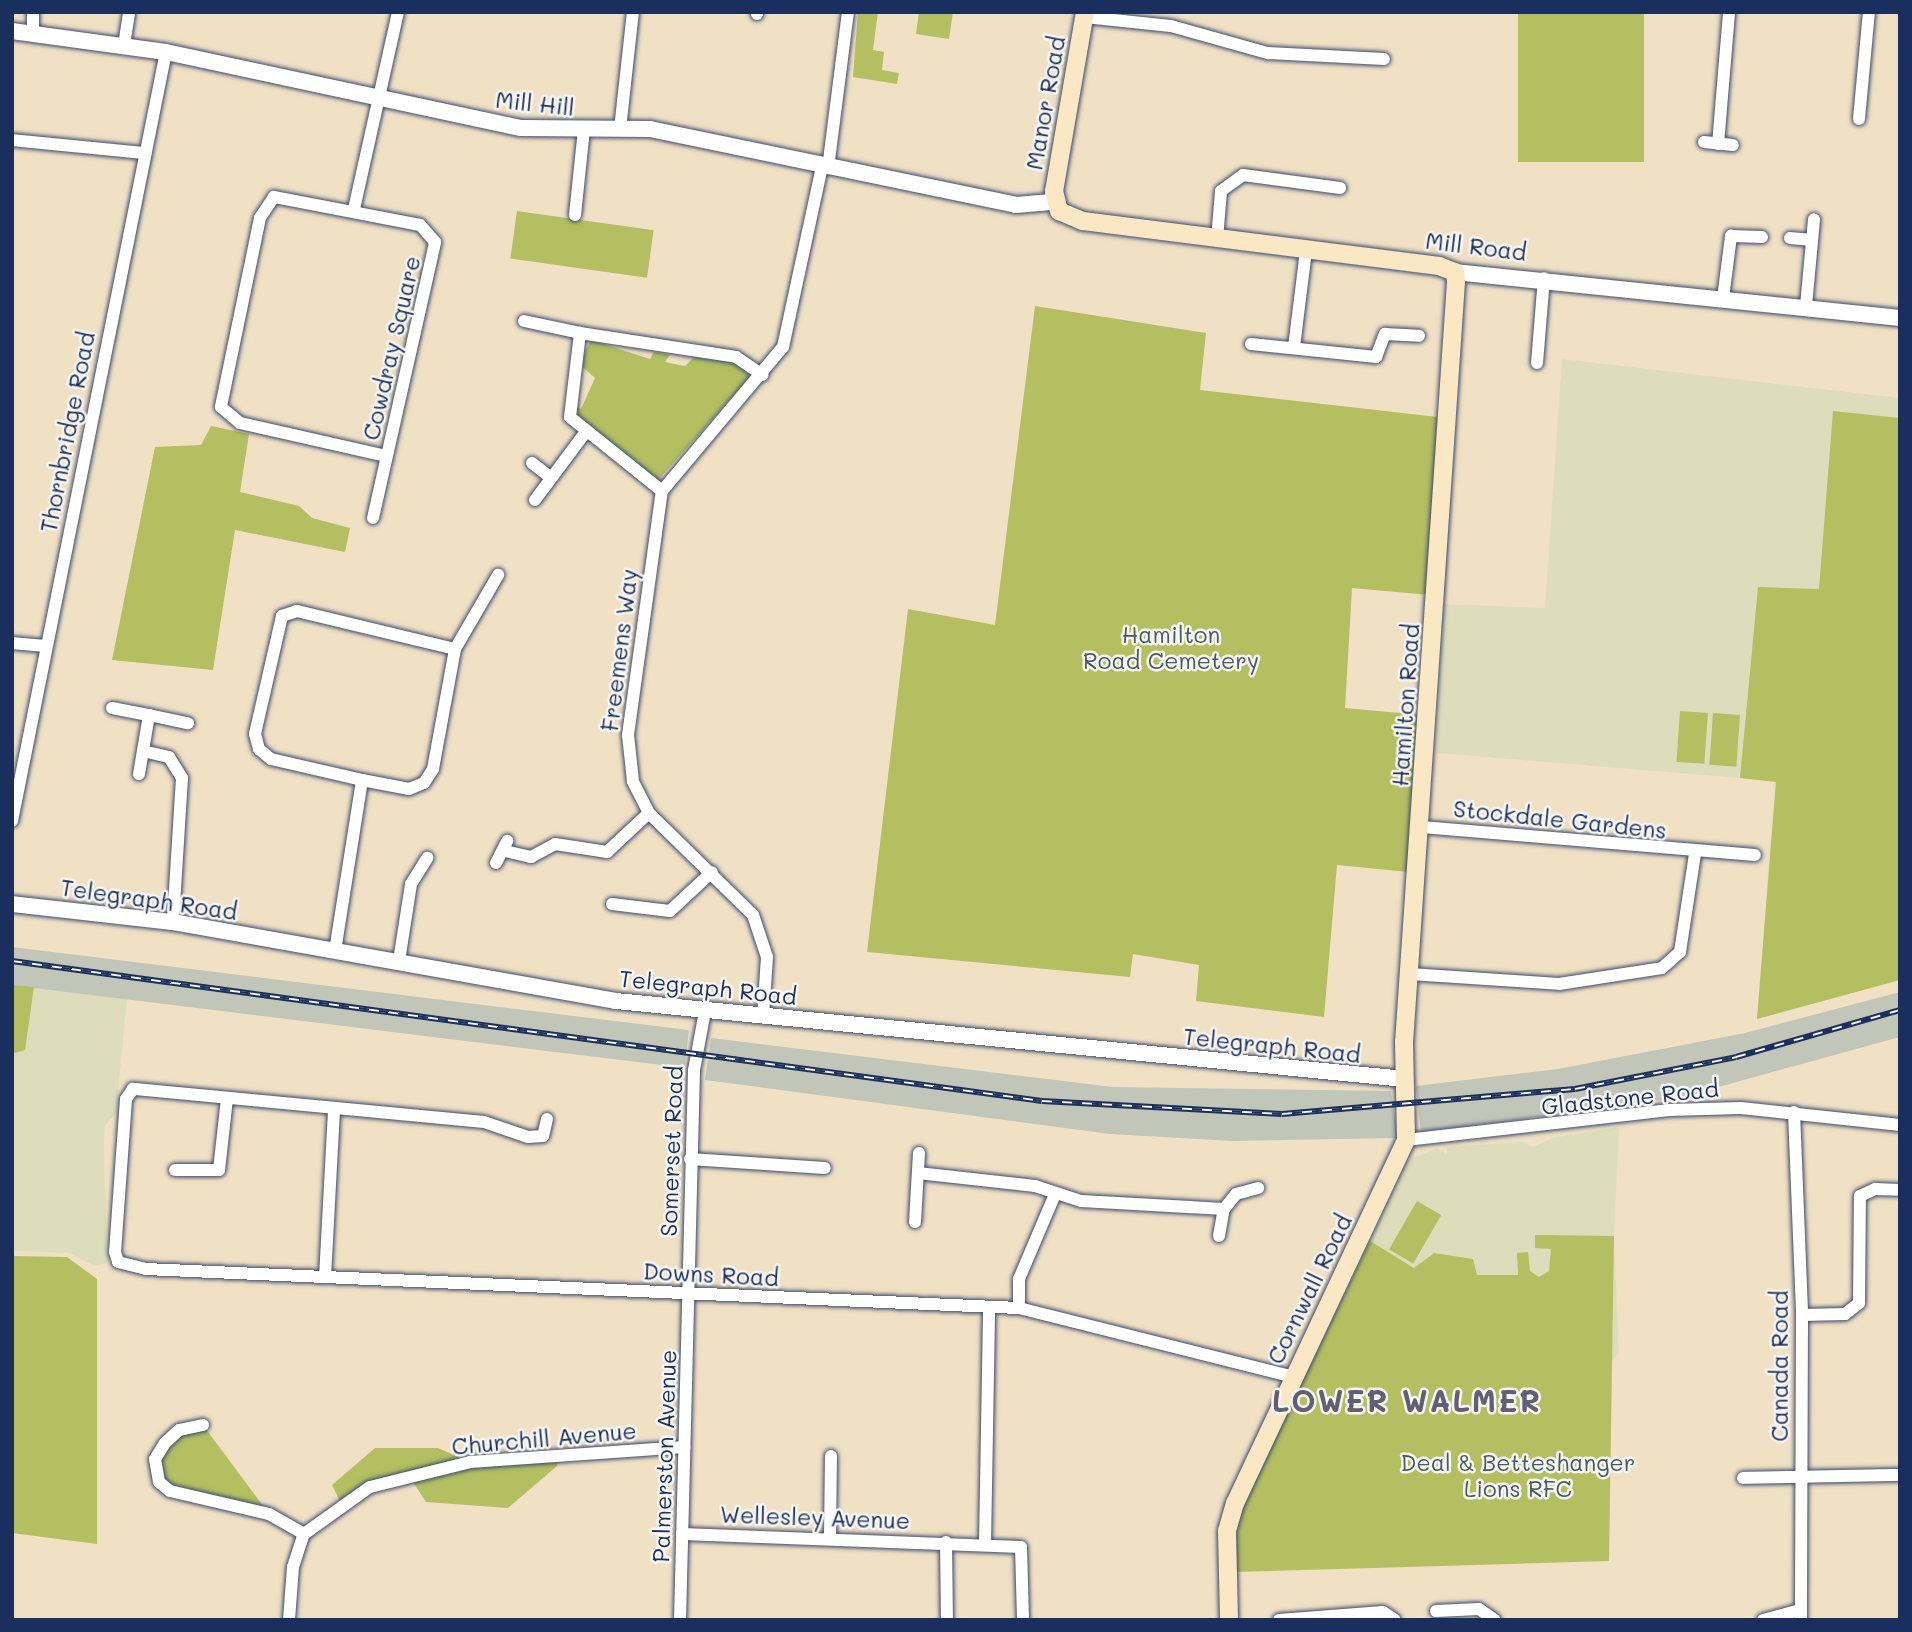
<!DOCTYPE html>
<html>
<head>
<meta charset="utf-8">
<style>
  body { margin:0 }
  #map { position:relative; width:1912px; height:1632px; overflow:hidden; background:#f0e1c5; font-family:Mali,sans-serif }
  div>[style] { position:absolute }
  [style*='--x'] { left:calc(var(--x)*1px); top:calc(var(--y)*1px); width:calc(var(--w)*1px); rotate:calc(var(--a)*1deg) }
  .built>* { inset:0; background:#ddddbc }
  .industrial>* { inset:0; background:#c2c6b9; transform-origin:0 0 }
  .green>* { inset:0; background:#b3bf61; transform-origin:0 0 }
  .roads { filter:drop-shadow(0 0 2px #3b4a6d) drop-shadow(0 0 2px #3b4a6d) }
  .minor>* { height:12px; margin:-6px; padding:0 6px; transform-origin:6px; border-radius:6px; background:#fff }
  .tertiary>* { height:16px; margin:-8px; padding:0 8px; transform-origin:8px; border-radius:8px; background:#fff }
  .secondary>* { height:18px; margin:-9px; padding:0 9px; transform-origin:9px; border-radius:9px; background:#fae7c3 }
  .rail>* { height:6px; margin-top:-3px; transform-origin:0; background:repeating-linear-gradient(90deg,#f6f6f2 0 10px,#1b2f5e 0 20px); box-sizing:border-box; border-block:2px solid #1b2f5e }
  span { translate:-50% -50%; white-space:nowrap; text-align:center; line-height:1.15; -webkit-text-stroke:5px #f6f6f2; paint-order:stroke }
  .street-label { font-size:23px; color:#1b2f5e }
  .park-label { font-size:23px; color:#495a5f }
  .district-label { font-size:30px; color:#606072; font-weight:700; letter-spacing:2px }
  .frame { position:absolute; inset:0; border:14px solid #1b2f5e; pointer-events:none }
</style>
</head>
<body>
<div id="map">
  <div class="built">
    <i style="clip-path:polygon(1562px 359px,1900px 398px,1900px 980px,1757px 1019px,1775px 781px,1437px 753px,1443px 604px,1545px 608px)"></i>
    <i style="clip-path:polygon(12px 985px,127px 999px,116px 1113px,105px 1126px,104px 1144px,107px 1263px,94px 1266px,70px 1253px,12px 1251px)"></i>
    <i style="clip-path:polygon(1619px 1127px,1614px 1236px,1619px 1353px,1610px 1362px,1609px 1384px,1297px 1393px,1408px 1160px,1437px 1148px,1447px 1154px,1447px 1147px,1522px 1142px,1533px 1147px,1552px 1138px)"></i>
  </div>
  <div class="industrial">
    <i style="left:12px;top:947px;width:682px;height:38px;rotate:7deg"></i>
    <i style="clip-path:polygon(1900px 992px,1900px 1037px,1682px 1097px,1421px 1133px,1416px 1086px,1558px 1069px,1745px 1033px)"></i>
    <i style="clip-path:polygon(711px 1038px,1113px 1087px,1391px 1091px,1398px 1138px,1233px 1141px,1110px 1134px,705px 1080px)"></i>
  </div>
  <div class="green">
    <i style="clip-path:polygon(858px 12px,878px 12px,873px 50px,884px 52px,882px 70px,899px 73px,897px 84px,853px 77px)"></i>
    <i style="clip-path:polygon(919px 12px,953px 12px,949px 39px,916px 34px)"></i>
    <i style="left:1518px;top:12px;width:126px;height:150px"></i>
    <i style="left:517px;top:211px;width:138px;height:48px;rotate:8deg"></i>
    <i style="clip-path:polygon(1035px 306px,1206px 333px,1200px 390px,1438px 417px,1430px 595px,1352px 588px,1345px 708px,1422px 715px,1409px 872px,1337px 865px,1324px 1017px,1196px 1001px,1199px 965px,1133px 954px,1130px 977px,867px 952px,908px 609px,995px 625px)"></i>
    <i style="clip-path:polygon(591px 340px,650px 359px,654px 352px,670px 355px,665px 362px,685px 366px,697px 354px,737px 361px,750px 377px,658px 480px,576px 422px,571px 403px,581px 409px,595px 378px,579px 364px)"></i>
    <i style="clip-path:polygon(1833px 411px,1900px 418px,1900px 980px,1757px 1019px,1776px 782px,1740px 778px,1758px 587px,1819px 589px)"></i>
    <i style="clip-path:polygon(211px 426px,249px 434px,240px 492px,299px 506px,312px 518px,350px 528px,345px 552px,235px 530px,213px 670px,112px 660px,155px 447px,201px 445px)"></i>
    <i style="left:1680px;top:711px;width:28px;height:51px;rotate:4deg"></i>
    <i style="left:1713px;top:713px;width:27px;height:52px;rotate:4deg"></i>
    <i style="clip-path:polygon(12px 985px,34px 987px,25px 1050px,12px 1054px)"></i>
    <i style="left:1417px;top:1201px;width:28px;height:56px;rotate:30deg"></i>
    <i style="clip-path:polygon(1535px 1235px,1614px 1236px,1609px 1561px,1235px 1572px,1233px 1526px,1370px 1241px,1414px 1268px,1434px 1253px,1473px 1259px,1477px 1275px,1518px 1275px,1517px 1253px,1528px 1252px,1530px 1271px,1539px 1277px,1549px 1271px,1551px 1249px,1535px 1248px)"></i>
    <i style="clip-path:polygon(12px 1256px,67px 1257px,97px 1279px,97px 1544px,12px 1533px)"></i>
    <i style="clip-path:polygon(203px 1425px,269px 1514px,170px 1491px,155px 1459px,165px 1443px)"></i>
    <i style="clip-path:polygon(375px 1448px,438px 1448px,470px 1462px,558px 1458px,557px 1466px,508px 1508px,426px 1502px,409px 1476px,341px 1503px,332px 1485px)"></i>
  </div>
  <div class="roads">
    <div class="minor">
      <i style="--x:757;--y:14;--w:2;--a:-90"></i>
      <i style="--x:1085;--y:17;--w:86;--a:6"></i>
      <i style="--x:1171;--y:26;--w:101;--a:15.6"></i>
      <i style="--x:1268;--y:53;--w:116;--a:3"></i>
      <i style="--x:33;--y:33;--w:21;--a:-90"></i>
      <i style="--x:124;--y:45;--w:33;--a:-81"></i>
      <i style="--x:1859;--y:119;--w:107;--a:-84.7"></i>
      <i style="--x:620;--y:129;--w:118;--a:-83.7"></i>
      <i style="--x:12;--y:140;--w:134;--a:5.6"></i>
      <i style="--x:1704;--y:142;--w:29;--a:6"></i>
      <i style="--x:1718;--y:144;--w:132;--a:-85.2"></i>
      <i style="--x:828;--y:168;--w:157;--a:-82.7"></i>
      <i style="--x:354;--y:209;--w:202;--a:-77.4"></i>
      <i style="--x:575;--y:215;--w:85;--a:-84"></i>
      <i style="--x:1790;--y:238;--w:22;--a:5"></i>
      <i style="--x:1217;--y:239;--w:48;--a:-85.2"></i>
      <i style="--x:1221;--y:191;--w:27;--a:-36"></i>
      <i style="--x:1243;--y:175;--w:98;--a:7.6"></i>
      <i style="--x:1723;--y:298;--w:63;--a:-82.6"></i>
      <i style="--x:1731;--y:236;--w:31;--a:2"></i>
      <i style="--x:1806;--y:306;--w:87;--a:-84.7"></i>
      <i style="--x:524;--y:321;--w:57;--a:12.1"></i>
      <i style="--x:1251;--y:344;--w:126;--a:5.9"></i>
      <i style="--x:1376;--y:357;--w:25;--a:-69"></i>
      <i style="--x:1385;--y:334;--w:34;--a:3"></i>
      <i style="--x:1294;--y:347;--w:97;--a:-82.9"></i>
      <i style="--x:1537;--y:363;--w:85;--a:-85.3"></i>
      <i style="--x:532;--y:463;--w:24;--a:38"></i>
      <i style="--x:662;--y:491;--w:118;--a:-141.2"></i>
      <i style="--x:570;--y:417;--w:85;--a:-83.2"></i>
      <i style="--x:580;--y:333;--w:158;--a:8.7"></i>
      <i style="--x:736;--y:357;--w:32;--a:34"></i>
      <i style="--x:535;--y:500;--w:84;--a:-53.3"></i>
      <i style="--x:373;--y:518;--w:283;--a:-77.3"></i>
      <i style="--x:435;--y:242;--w:23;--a:-131"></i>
      <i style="--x:420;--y:225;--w:149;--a:-169.1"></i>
      <i style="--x:274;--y:197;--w:25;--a:124"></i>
      <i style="--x:260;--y:218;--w:193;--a:101.7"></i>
      <i style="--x:221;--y:407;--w:25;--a:40"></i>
      <i style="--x:240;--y:423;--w:150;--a:12.7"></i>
      <i style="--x:12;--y:643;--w:33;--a:5"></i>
      <i style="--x:455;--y:649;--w:163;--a:-166.5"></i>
      <i style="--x:297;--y:611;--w:16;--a:162"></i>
      <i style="--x:282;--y:616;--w:121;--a:102.9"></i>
      <i style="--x:255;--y:734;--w:16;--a:75"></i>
      <i style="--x:259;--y:749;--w:16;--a:40"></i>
      <i style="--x:271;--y:759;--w:93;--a:13"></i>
      <i style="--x:362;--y:780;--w:48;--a:10.8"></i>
      <i style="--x:409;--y:789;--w:16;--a:-22"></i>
      <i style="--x:424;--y:783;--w:17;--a:-57"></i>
      <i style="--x:433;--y:769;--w:122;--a:-79.6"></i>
      <i style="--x:455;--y:649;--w:86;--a:-59.8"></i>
      <i style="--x:112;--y:708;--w:38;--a:11"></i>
      <i style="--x:149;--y:715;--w:60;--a:99.6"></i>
      <i style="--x:149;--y:715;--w:40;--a:12"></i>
      <i style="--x:143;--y:751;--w:27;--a:13"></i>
      <i style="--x:169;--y:757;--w:25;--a:58"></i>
      <i style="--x:182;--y:778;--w:144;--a:93.6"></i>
      <i style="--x:12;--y:821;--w:784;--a:-78.68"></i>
      <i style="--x:1422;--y:827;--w:334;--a:4.8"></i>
      <i style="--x:505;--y:851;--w:27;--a:13"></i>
      <i style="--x:531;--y:857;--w:27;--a:-28"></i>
      <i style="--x:555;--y:844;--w:53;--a:8.7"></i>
      <i style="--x:607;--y:852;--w:57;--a:-42.9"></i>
      <i style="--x:496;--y:863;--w:25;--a:-63"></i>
      <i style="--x:612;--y:904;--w:58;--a:6.9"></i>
      <i style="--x:670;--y:911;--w:57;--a:-42.9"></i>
      <i style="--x:335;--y:951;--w:173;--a:-81"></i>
      <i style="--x:399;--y:961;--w:78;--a:-81.1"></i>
      <i style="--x:411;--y:884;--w:31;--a:-58"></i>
      <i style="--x:1410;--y:974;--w:149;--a:3.8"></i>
      <i style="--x:1559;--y:984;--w:104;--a:-8.8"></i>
      <i style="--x:1662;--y:968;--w:24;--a:-42"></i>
      <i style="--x:1680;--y:952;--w:99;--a:-81.3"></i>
      <i style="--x:763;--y:1017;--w:60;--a:-86.2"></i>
      <i style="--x:767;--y:957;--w:44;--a:-108.4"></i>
      <i style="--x:753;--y:915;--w:146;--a:-135.6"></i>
      <i style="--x:649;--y:813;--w:36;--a:-117"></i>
      <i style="--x:633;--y:781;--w:46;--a:-96.2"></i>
      <i style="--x:628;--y:735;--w:246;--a:-82.1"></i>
      <i style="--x:662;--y:491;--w:188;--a:-50"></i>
      <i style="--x:783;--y:347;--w:185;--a:-77.8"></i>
      <i style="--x:1794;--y:1112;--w:203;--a:87.7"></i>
      <i style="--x:1802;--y:1315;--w:305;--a:90.2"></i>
      <i style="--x:547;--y:1119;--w:17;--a:103"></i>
      <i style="--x:543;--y:1136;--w:15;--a:176"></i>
      <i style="--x:528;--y:1137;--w:46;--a:-161.2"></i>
      <i style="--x:484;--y:1122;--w:353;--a:-174.6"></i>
      <i style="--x:133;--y:1089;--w:12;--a:125"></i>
      <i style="--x:126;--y:1099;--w:153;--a:94.1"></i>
      <i style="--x:115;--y:1252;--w:10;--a:73"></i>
      <i style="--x:118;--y:1262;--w:29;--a:14"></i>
      <i style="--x:146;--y:1269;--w:874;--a:2.56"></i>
      <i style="--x:1019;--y:1308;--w:284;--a:14.1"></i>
      <i style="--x:1406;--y:1140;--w:265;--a:-6.5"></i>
      <i style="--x:1669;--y:1110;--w:72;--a:-1.6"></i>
      <i style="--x:1741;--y:1108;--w:160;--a:6.1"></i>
      <i style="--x:690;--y:1159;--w:135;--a:3.8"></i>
      <i style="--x:175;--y:1170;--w:44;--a:0"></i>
      <i style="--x:219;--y:1170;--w:71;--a:-83.6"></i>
      <i style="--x:918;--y:1173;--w:118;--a:6.3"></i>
      <i style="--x:1035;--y:1186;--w:48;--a:18.1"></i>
      <i style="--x:1081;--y:1201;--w:143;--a:3.2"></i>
      <i style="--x:915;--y:1222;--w:69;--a:-86.7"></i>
      <i style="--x:1219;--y:1236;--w:27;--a:-80"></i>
      <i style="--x:1224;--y:1209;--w:19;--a:-51"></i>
      <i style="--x:1236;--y:1194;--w:23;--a:-15"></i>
      <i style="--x:325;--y:1277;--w:164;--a:-86.9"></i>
      <i style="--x:1019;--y:1308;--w:29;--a:-90"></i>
      <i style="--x:1019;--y:1279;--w:92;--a:-67"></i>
      <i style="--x:1802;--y:1315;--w:43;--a:-1.3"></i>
      <i style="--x:1845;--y:1314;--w:18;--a:-38"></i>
      <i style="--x:1859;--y:1303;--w:107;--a:-89.5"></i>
      <i style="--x:1860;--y:1196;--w:17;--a:-25"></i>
      <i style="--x:1875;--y:1189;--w:25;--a:2"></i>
      <i style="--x:203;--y:1425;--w:25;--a:168"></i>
      <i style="--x:179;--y:1430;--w:19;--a:137"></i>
      <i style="--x:165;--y:1443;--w:19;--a:122"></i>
      <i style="--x:155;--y:1459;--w:23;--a:80"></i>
      <i style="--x:159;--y:1482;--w:14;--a:39"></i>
      <i style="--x:170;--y:1491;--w:102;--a:13.1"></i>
      <i style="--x:269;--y:1514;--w:40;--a:29.7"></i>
      <i style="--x:1743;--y:1478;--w:157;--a:-1.1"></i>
      <i style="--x:682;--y:1534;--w:339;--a:2.2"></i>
      <i style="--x:1021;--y:1547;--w:73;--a:88.4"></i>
      <i style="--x:830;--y:1536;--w:80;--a:-89.3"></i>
      <i style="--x:946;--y:1542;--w:78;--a:89.3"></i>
      <i style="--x:985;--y:1544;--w:235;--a:-89"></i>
      <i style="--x:1436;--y:1611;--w:43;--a:-2.7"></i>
      <i style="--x:1479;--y:1609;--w:19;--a:35"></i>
      <i style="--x:289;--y:1620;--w:53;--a:-85.7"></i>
      <i style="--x:293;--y:1567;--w:35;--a:-72"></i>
      <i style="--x:304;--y:1534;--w:81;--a:-35.5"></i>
      <i style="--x:370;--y:1487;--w:103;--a:-14"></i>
      <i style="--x:470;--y:1462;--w:215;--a:-4"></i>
      <i style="--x:680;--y:1620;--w:550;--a:-88.54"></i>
      <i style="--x:694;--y:1070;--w:60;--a:-79.4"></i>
      <i style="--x:1279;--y:1620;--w:104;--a:-4.4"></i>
      <i style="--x:1383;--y:1612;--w:14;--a:34"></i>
      <i style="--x:1763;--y:1620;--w:39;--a:-15"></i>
    </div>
    <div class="tertiary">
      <i style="--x:12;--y:31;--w:155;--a:7.8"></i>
      <i style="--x:166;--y:52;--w:363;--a:12.1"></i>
      <i style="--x:521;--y:128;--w:129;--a:0.4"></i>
      <i style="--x:650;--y:129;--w:374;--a:11.7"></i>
      <i style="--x:1016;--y:205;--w:38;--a:-5"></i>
      <i style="--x:1455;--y:272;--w:447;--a:5.9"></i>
      <i style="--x:12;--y:904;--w:162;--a:6.4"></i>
      <i style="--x:173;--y:922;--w:450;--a:10.1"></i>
      <i style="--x:616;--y:1001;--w:792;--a:5.65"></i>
    </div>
    <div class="secondary">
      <i style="--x:1085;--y:12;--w:182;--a:99.8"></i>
      <i style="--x:1054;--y:191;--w:21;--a:76"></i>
      <i style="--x:1059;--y:211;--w:26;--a:23"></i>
      <i style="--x:1083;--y:221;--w:359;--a:7.2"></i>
      <i style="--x:1439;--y:266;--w:17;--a:21"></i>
      <i style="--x:1455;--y:272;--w:10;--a:84"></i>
      <i style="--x:1456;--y:282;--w:762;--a:93.91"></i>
      <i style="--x:1404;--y:1042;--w:98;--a:88.8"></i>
      <i style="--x:1406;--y:1140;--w:401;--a:115.2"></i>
      <i style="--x:1235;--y:1503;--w:29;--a:106"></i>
      <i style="--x:1227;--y:1531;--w:89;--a:88.7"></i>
    </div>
  </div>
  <div class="rail">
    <i style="--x:12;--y:961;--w:1039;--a:7.74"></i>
    <i style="--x:1042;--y:1101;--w:240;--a:3.1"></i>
    <i style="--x:1282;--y:1114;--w:294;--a:-4.9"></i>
    <i style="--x:1575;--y:1089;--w:164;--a:-11.2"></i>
    <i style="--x:1736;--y:1057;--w:171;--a:-16"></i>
  </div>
  <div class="street-label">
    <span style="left:535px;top:103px;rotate:6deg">Mill Hill</span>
    <span style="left:1045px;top:103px;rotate:-80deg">Manor Road</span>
    <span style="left:1476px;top:246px;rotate:7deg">Mill Road</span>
    <span style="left:391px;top:348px;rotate:-77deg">Cowdray Square</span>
    <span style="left:67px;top:432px;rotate:-79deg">Thornbridge Road</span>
    <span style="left:619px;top:650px;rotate:-83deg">Freemens Way</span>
    <span style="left:1405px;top:705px;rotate:-86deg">Hamilton Road</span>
    <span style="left:1560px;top:819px;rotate:6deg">Stockdale Gardens</span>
    <span style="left:149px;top:899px;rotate:8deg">Telegraph Road</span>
    <span style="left:708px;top:987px;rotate:6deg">Telegraph Road</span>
    <span style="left:1272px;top:1045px;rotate:6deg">Telegraph Road</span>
    <span style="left:1630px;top:1097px;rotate:-6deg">Gladstone Road</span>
    <span style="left:671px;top:1151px;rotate:-88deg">Somerset Road</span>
    <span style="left:711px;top:1274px;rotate:3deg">Downs Road</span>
    <span style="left:1309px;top:1289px;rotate:-64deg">Cornwall Road</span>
    <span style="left:1779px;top:1366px;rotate:-90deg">Canada Road</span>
    <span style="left:544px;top:1438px;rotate:-5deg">Churchill Avenue</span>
    <span style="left:664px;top:1456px;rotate:-88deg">Palmerston Avenue</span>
    <span style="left:815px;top:1517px;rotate:2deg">Wellesley Avenue</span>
  </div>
  <div class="park-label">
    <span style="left:1171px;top:647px">Hamilton<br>Road Cemetery</span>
    <span style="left:1518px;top:1475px">Deal &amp; Betteshanger<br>Lions RFC</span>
  </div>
  <div class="district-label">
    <span style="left:1407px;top:1400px">LOWER WALMER</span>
  </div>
  <div class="frame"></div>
</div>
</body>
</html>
